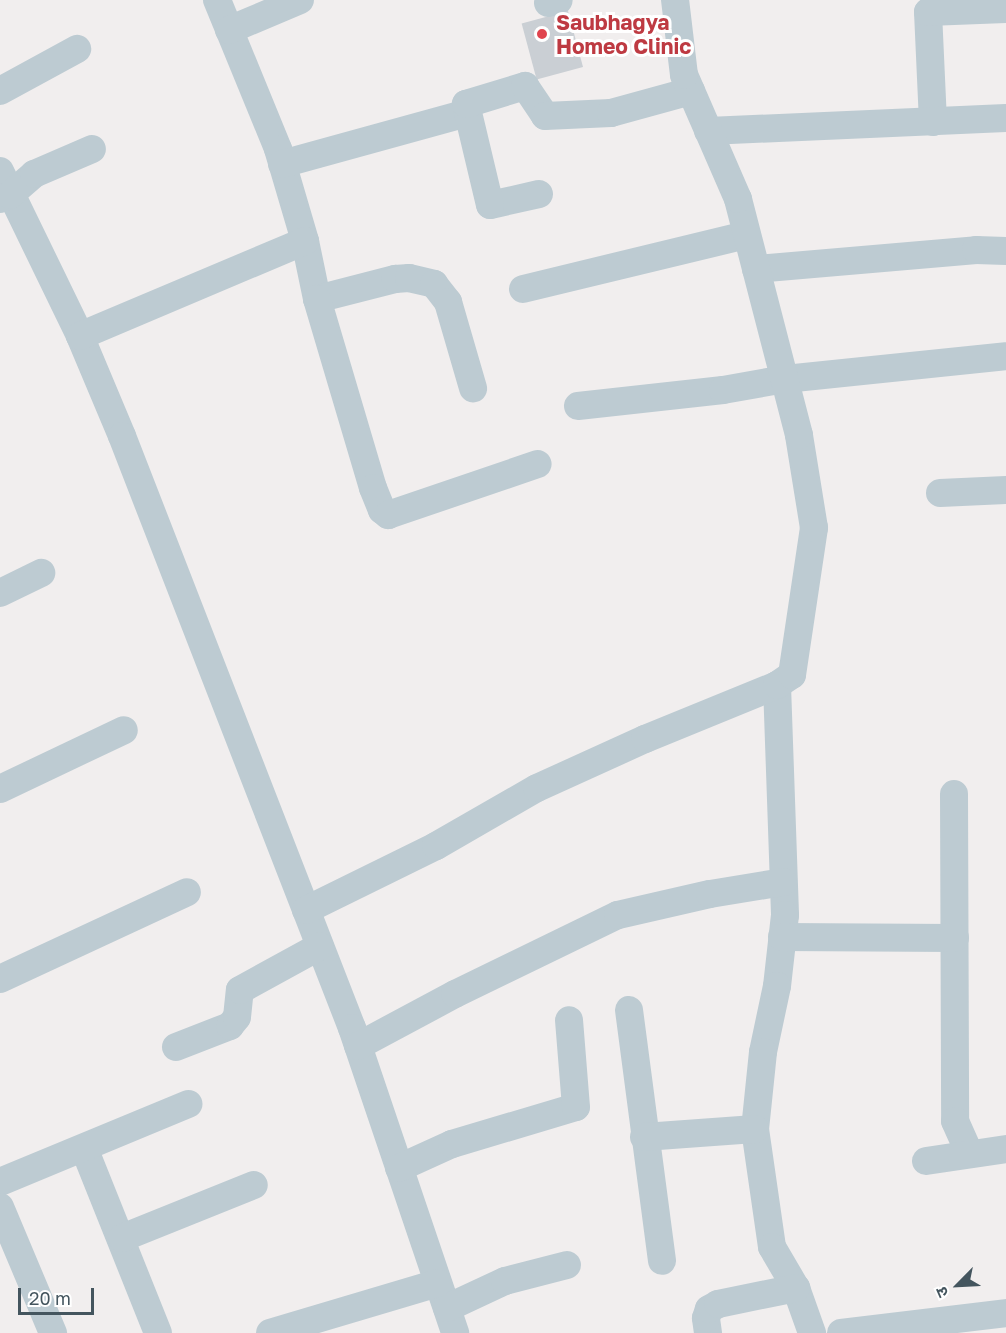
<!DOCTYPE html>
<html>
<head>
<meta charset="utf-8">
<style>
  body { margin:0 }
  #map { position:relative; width:1006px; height:1333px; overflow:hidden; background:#f1eeee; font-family:"Golos Text","Noto Sans Devanagari",sans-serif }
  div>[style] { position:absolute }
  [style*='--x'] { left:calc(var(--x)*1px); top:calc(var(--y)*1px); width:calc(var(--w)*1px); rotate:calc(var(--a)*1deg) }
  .building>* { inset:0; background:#cacfd4; transform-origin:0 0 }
  .minor>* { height:28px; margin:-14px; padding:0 14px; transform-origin:14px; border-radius:14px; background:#bdcbd2 }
  .dots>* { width:16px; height:16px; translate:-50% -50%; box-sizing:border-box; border:3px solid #fff; border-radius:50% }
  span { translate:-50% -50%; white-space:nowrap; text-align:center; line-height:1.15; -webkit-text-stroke:6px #fff; paint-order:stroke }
  .health-label { font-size:21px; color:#be3a42; font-weight:700 }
  .left { translate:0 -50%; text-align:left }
  .north { position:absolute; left:928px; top:1255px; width:60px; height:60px; -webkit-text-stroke:4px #fff; paint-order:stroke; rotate:246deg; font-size:16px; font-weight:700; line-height:24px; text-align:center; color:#44555e }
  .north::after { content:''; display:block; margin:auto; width:21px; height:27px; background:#44555e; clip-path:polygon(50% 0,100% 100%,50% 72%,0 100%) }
  .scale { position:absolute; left:18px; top:1288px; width:76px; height:27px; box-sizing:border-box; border:3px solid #44555e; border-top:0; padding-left:8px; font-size:18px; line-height:21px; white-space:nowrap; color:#44555e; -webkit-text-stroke:4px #fff; paint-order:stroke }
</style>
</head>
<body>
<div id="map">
  <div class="building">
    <i style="left:568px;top:11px;width:58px;height:48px;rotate:75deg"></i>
  </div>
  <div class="minor">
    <i style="--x:217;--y:0;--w:161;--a:67.7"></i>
    <i style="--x:278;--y:149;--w:96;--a:73.6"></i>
    <i style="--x:305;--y:241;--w:59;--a:78.3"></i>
    <i style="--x:317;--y:299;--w:81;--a:-14.4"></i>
    <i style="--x:395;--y:279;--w:14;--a:-4"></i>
    <i style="--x:409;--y:278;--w:26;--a:13"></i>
    <i style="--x:434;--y:284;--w:23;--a:52"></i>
    <i style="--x:448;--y:302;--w:90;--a:73.8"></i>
    <i style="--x:548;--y:3;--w:11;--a:-15"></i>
    <i style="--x:229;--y:30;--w:77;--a:-22.9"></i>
    <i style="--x:0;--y:91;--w:88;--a:-28.6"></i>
    <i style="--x:933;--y:122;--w:110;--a:-92.6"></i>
    <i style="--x:928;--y:12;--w:78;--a:-2.2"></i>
    <i style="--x:708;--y:131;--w:298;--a:-2.5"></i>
    <i style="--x:282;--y:164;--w:192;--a:-15.4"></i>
    <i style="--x:0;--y:171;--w:183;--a:64.1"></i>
    <i style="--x:80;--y:336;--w:108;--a:67.2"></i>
    <i style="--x:122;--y:436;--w:635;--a:68.77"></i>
    <i style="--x:352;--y:1028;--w:322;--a:71.3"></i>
    <i style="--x:539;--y:194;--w:50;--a:167.3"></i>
    <i style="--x:490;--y:205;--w:104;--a:-103.4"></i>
    <i style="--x:466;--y:104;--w:62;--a:-17"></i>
    <i style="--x:525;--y:86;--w:36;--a:56"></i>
    <i style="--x:545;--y:116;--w:66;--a:-2.6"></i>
    <i style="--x:611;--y:113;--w:83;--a:-15.4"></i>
    <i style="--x:0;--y:199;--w:11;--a:-22"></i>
    <i style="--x:10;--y:195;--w:32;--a:-41"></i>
    <i style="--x:34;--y:174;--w:63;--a:-23.3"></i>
    <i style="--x:756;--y:269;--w:221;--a:-4.9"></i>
    <i style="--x:976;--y:250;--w:30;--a:2"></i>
    <i style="--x:523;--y:289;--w:230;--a:-13.6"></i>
    <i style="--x:317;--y:299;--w:197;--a:73.5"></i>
    <i style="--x:373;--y:488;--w:24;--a:68"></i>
    <i style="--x:382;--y:510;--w:8;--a:40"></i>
    <i style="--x:388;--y:515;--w:158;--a:-18.8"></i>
    <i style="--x:80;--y:336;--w:244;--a:-22.9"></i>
    <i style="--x:578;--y:406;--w:146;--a:-6.3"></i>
    <i style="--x:723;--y:390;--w:63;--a:-10.1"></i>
    <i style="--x:785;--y:379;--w:222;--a:-5.9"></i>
    <i style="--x:940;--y:493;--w:66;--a:-2.6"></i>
    <i style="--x:0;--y:593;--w:46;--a:-26"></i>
    <i style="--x:777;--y:685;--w:230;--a:88"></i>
    <i style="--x:785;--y:915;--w:71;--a:96.4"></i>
    <i style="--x:777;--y:986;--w:67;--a:102"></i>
    <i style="--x:763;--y:1052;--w:77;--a:95.9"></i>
    <i style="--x:755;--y:1129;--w:119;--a:81.8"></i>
    <i style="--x:772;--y:1247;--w:48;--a:59.7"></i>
    <i style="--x:796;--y:1288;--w:48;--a:70.4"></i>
    <i style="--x:0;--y:789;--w:137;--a:-25.4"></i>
    <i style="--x:954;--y:794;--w:327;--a:89.8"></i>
    <i style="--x:955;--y:1121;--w:36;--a:66"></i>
    <i style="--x:306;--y:910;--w:145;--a:-26.2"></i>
    <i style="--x:436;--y:846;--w:116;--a:-29.9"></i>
    <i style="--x:537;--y:788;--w:119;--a:-24.4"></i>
    <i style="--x:645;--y:739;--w:143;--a:-22.2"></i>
    <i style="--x:777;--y:685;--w:18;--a:-34"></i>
    <i style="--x:792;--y:675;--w:149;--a:-81.5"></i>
    <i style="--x:814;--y:528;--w:94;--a:-99.2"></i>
    <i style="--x:799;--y:435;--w:244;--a:-104.5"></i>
    <i style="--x:738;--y:199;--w:135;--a:-113.5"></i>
    <i style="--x:684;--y:75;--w:76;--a:-96.8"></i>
    <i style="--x:782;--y:937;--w:173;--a:0.3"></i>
    <i style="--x:0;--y:979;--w:206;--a:-24.9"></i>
    <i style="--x:629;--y:1010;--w:253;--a:82.5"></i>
    <i style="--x:358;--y:1046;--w:110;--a:-28.2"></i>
    <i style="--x:455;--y:994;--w:181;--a:-25.9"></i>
    <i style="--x:618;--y:915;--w:94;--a:-12.9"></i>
    <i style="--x:710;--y:894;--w:74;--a:-9.3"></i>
    <i style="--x:176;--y:1047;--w:58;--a:-21.3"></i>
    <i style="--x:230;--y:1026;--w:11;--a:-52"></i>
    <i style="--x:237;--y:1017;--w:27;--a:-84"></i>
    <i style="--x:240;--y:990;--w:91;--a:-28.8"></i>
    <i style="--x:644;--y:1137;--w:111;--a:-4.1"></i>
    <i style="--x:84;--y:1148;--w:199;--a:68.2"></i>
    <i style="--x:926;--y:1161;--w:81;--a:-8.5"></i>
    <i style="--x:399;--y:1168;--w:58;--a:-24.4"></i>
    <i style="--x:452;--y:1144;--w:129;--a:-16.6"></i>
    <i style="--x:576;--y:1107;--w:87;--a:-94.6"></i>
    <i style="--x:0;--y:1182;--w:204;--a:-22.5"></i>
    <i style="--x:0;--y:1207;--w:137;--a:67.2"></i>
    <i style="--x:122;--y:1238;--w:142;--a:-21.9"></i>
    <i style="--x:447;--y:1308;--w:64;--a:-25"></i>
    <i style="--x:505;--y:1281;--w:64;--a:-14.5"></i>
    <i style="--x:270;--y:1333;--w:175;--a:-16.6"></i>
    <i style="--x:708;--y:1333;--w:15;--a:-98"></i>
    <i style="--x:706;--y:1318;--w:9;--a:-72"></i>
    <i style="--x:709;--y:1309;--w:10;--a:-29"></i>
    <i style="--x:718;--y:1304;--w:80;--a:-11.6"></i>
    <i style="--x:841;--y:1333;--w:166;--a:-6.9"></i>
  </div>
  <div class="dots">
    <i style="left:542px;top:34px;background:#e0444e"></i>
  </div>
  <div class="health-label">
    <span class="left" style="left:556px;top:34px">Saubhagya<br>Homeo Clinic</span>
  </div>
  <div class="north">उ</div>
  <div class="scale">20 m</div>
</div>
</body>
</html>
